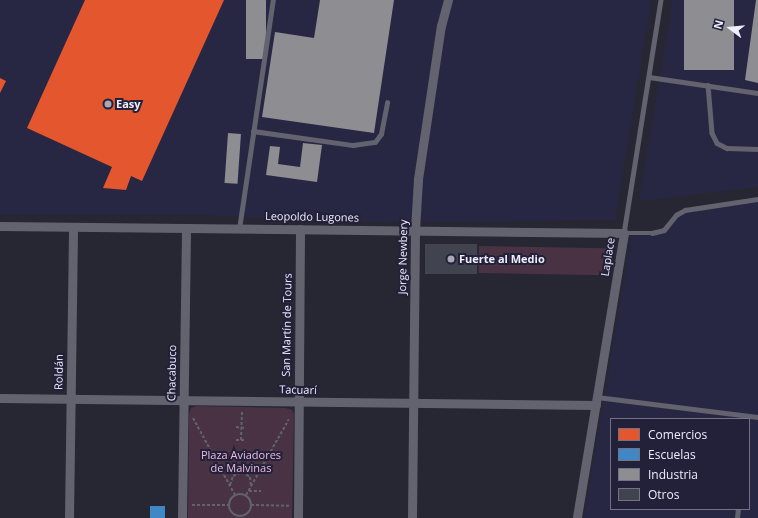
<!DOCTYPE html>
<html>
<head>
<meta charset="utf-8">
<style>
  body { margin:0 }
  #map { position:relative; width:758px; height:518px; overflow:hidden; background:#272733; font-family:"Open Sans",sans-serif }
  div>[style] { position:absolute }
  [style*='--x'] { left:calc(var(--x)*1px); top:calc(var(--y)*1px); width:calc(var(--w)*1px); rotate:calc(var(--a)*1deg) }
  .built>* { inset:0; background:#282743 }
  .green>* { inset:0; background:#483243; transform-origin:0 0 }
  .shops>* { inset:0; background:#e4572e }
  .schools>* { inset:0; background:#3f88c5; transform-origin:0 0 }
  .industry>* { inset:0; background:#8d8d92; transform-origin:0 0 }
  .building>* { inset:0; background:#41444e; transform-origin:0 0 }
  .path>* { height:2px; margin-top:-1px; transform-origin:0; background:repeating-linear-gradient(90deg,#62626d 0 3px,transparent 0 5px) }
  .path>.ring { margin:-1px; padding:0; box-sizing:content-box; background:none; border:2px solid #62626d; border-radius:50% }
  .service>* { height:4.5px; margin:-2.25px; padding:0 2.25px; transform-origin:2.25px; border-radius:2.25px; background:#62636e }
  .minor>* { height:9px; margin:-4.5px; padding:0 4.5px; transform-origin:4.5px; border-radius:4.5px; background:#62636e }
  .dots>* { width:11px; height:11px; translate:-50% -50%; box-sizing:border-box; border:2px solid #222139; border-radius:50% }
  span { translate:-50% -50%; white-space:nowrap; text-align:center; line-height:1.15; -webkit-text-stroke:4px #222139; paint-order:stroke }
  .poi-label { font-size:11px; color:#ededfe; font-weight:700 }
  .left { translate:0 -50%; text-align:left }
  .street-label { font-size:11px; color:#ededfe }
  .park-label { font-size:11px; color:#f0bae0 }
  .legend { position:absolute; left:610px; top:418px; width:140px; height:92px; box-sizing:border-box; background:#222139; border:1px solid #737388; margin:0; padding:5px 7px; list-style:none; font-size:12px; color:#ededfe }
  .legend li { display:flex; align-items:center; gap:8px; height:20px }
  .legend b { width:20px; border:1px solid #737388 }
  .north { position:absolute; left:710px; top:8px; width:40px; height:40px; -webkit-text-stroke:3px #222139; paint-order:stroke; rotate:286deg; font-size:11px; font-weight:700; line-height:16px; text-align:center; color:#ededfe }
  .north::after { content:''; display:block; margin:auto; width:14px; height:18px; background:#ededfe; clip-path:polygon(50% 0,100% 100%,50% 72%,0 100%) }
</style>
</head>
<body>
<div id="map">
  <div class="built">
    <i style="clip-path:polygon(0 0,651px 0,615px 220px,382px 222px,200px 215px,0 215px)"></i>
    <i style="clip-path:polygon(673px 0,758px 0,758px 187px,639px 201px)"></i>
    <i style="clip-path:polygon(evenodd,758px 199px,758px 518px,584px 518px,632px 233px,663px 230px,676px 215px,685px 210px,758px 199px,611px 419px,749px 419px,749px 509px,611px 509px,611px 419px)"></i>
  </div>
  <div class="green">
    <i style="left:479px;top:246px;width:127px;height:27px;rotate:1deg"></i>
    <i style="clip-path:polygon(197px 406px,286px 408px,292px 410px,294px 414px,292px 518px,188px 518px,189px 414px,191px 408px)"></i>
  </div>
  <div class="shops">
    <i style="clip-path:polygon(85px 0,224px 0,142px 181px,131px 176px,126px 190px,103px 188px,112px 167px,27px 128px)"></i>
    <i style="clip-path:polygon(0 78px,6px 81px,0 93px)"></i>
  </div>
  <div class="schools">
    <i style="left:150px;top:506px;width:15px;height:12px"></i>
  </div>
  <div class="industry">
    <i style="left:246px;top:0;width:20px;height:59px"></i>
    <i style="clip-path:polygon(320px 0,394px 0,374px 133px,262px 117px,275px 32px,314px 38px)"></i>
    <i style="left:684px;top:0;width:50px;height:70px"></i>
    <i style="clip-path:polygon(756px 0,758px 0,758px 83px,745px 80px)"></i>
    <i style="left:228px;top:133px;width:13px;height:50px;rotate:4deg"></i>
    <i style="clip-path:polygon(303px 143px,322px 145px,317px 182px,266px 175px,270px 146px,280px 147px,278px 164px,300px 167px)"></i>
  </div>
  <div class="building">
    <i style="left:425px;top:244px;width:52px;height:30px"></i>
  </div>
  <div class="path">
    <i style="--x:193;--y:418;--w:88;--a:61.4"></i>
    <i style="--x:236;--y:427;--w:10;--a:6"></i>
    <i style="--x:236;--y:440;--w:10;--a:0"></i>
    <i style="--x:241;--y:440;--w:30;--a:-88"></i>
    <i style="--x:230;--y:485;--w:9;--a:-72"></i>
    <i style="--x:233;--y:476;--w:10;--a:-24"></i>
    <i style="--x:242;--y:472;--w:9;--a:32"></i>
    <i style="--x:250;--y:477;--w:9;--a:84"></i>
    <i style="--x:249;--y:491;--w:12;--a:0"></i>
    <i class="ring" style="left:229px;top:494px;width:20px;height:20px"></i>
    <i style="--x:246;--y:495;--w:87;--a:-60.5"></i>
    <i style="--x:192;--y:505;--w:37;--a:0"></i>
    <i style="--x:251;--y:505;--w:39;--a:1"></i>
  </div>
  <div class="service">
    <i style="--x:661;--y:0;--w:236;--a:99"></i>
    <i style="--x:624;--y:233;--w:28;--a:0"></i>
    <i style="--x:652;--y:233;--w:12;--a:-14"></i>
    <i style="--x:664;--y:230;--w:19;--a:-51"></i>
    <i style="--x:676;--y:215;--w:10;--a:-29"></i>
    <i style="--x:685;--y:210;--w:74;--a:-8.6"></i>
    <i style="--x:649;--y:77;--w:110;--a:8.4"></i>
    <i style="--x:708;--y:85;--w:48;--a:85.2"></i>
    <i style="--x:712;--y:133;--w:11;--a:63"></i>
    <i style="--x:717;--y:143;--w:11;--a:27"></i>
    <i style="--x:727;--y:148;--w:31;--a:2"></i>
    <i style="--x:253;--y:131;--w:101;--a:8"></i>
    <i style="--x:353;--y:145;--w:22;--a:-8"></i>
    <i style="--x:375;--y:142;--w:10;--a:-53"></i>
    <i style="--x:381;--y:134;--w:32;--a:-79"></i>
    <i style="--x:239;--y:229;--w:232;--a:-81.6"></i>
    <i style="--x:597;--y:397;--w:162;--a:7.1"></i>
    <i style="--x:737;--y:518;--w:9;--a:-84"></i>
  </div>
  <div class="minor">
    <i style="--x:0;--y:226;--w:624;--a:0.64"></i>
    <i style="--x:624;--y:233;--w:289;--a:99.4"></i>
    <i style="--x:0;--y:398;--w:596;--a:0.67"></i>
    <i style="--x:69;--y:518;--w:291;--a:-89.2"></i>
    <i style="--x:182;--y:518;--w:290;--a:-89.2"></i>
    <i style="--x:298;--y:518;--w:289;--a:-89.6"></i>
    <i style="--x:412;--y:518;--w:288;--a:-89.4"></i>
    <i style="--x:415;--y:230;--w:51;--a:-86.6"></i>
    <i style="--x:418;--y:179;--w:155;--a:-81.5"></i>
    <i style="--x:441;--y:26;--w:27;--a:-75"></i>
  </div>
  <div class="dots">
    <i style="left:108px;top:104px;background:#a8a8b7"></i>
    <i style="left:451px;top:259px;background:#a8a8b7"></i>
  </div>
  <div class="poi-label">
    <span class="left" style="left:116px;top:104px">Easy</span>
    <span class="left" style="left:459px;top:259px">Fuerte al Medio</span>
  </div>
  <div class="street-label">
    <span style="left:312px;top:217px;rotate:1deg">Leopoldo Lugones</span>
    <span style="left:403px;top:257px;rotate:-89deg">Jorge Newbery</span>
    <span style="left:608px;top:257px;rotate:-81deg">Laplace</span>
    <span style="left:287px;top:325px;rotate:-89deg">San Martín de Tours</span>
    <span style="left:59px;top:372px;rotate:-89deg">Roldán</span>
    <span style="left:172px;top:373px;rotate:-89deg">Chacabuco</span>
    <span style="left:298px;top:390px;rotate:1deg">Tacuarí</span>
  </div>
  <div class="park-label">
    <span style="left:241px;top:462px">Plaza Aviadores<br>de Malvinas</span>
  </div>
  <ul class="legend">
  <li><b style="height:11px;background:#e4572e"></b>Comercios</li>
  <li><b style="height:11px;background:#3f88c5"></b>Escuelas</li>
  <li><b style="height:11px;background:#8d8d92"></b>Industria</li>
  <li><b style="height:11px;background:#41444e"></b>Otros</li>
  </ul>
  <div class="north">N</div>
</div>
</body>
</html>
